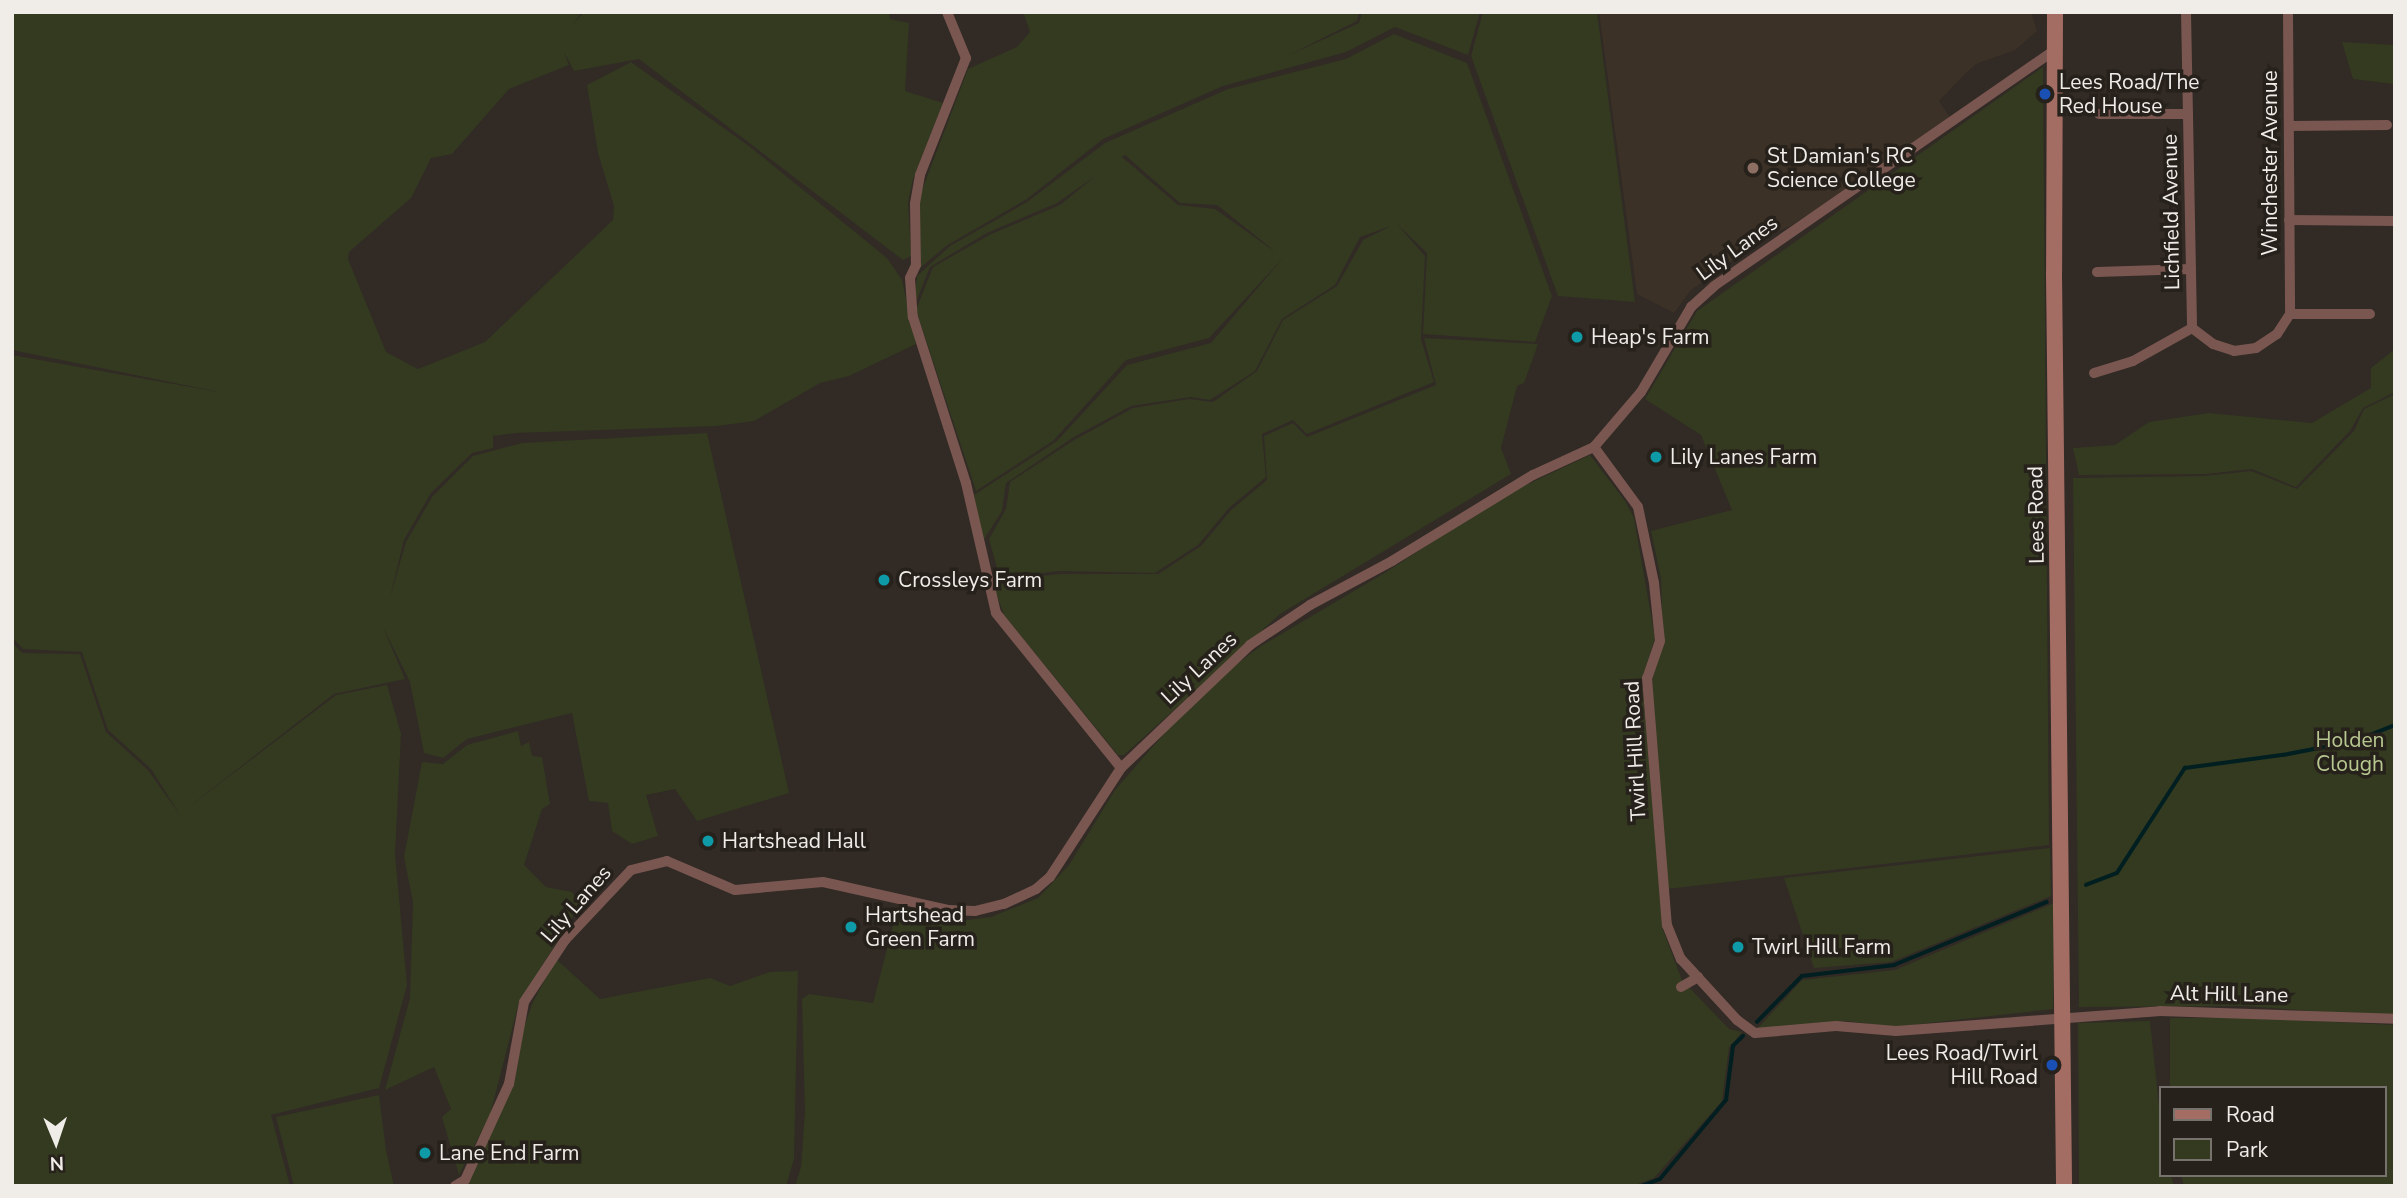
<!DOCTYPE html>
<html>
<head>
<meta charset="utf-8">
<style>
  body { margin:0 }
  #map { position:relative; width:2407px; height:1198px; overflow:hidden; background:#312a25; font-family:"Nunito Sans",sans-serif }
  div>[style] { position:absolute }
  [style*='--x'] { left:calc(var(--x)*1px); top:calc(var(--y)*1px); width:calc(var(--w)*1px); rotate:calc(var(--a)*1deg) }
  .built>* { inset:0; background:#3c3126 }
  .green>* { inset:0; background:#333a20 }
  .stream>* { height:3.5px; margin:-1.75px; padding:0 1.75px; transform-origin:1.75px; border-radius:1.75px; background:#011f20 }
  .street>* { height:10px; margin:-5px; padding:0 5px; transform-origin:5px; border-radius:5px; background:#795650 }
  .secondary>* { height:16px; margin:-8px; padding:0 8px; transform-origin:8px; border-radius:8px; background:#a46d64 }
  .dots>* { width:19px; height:19px; translate:-50% -50%; box-sizing:border-box; border:4px solid #27211b; border-radius:50% }
  span { translate:-50% -50%; white-space:nowrap; text-align:center; line-height:1.15; -webkit-text-stroke:7px #27211b; paint-order:stroke }
  .poi-label { font-size:21px; color:#f0ece8 }
  .left { translate:0 -50%; text-align:left }
  .right { translate:-100% -50%; text-align:right }
  .street-label { font-size:21px; color:#f0ece8 }
  .park-label { font-size:21px; color:#b7c790 }
  .frame { position:absolute; inset:0; border:14px solid #f0ece8; pointer-events:none }
  .legend { position:absolute; left:2159px; top:1086px; width:228px; height:91px; box-sizing:border-box; background:#27211b; border:2px solid #77726d; margin:0; padding:9px 12px; list-style:none; font-size:21px; color:#f0ece8 }
  .legend li { display:flex; align-items:center; gap:14px; height:35px }
  .legend b { width:35px; border:2px solid #77726d }
  .north { position:absolute; left:21px; top:1107px; width:70px; height:70px; -webkit-text-stroke:5px #27211b; paint-order:stroke; rotate:178deg; font-size:19px; font-weight:700; line-height:28px; text-align:center; color:#f0ece8 }
  .north::after { content:''; display:block; margin:auto; width:24px; height:32px; background:#f0ece8; clip-path:polygon(50% 0,100% 100%,50% 72%,0 100%) }
</style>
</head>
<body>
<div id="map">
  <div class="built">
    <i style="clip-path:polygon(1599px 12px,2031px 12px,2037px 31px,2015px 50px,1976px 64px,1964px 75px,1939px 101px,1951px 119px,1873px 174px,1790px 226px,1763px 238px,1690px 291px,1674px 313px,1637px 294px)"></i>
  </div>
  <div class="green">
    <i style="clip-path:polygon(12px 12px,582px 12px,573px 24px,584px 12px,889px 12px,890px 19px,909px 23px,905px 91px,943px 103px,913px 179px,908px 202px,911px 256px,903px 260px,639px 59px,574px 71px,564px 52px,569px 65px,509px 89px,452px 154px,431px 158px,411px 198px,349px 252px,348px 259px,386px 352px,418px 369px,485px 342px,613px 220px,614px 206px,598px 153px,587px 85px,631px 62px,749px 146px,887px 258px,902px 280px,916px 344px,849px 376px,820px 383px,754px 421px,717px 426px,516px 433px,493px 436px,493px 448px,472px 453px,431px 493px,404px 540px,390px 598px,406px 542px,432px 497px,473px 456px,522px 443px,707px 433px,789px 793px,697px 821px,675px 789px,646px 795px,658px 836px,632px 844px,612px 831px,608px 803px,589px 801px,572px 713px,467px 739px,443px 758px,424px 753px,410px 682px,383px 627px,405px 679px,334px 694px,181px 813px,336px 695px,387px 685px,401px 734px,395px 854px,407px 985px,379px 1088px,271px 1115px,290px 1186px,12px 1186px,12px 642px,22px 653px,80px 654px,106px 732px,148px 770px,180px 815px,151px 769px,108px 730px,82px 652px,23px 649px,12px 637px,12px 355px,224px 393px,12px 350px)"></i>
    <i style="clip-path:polygon(1023px 12px,1359px 12px,1357px 21px,1287px 56px,1359px 23px,1362px 12px,1480px 12px,1468px 55px,1395px 27px,1346px 52px,1223px 86px,1103px 139px,1027px 199px,946px 246px,919px 269px,919px 198px,968px 69px,1017px 47px,1030px 32px)"></i>
    <i style="clip-path:polygon(1483px 12px,1597px 12px,1635px 302px,1558px 296px,1471px 56px)"></i>
    <i style="clip-path:polygon(evenodd,1394px 34px,1467px 63px,1552px 296px,1535px 342px,1423px 334px,1427px 253px,1397px 224px,1425px 256px,1421px 339px,1434px 382px,1307px 434px,1293px 420px,1262px 434px,1266px 477px,1229px 508px,1198px 545px,1155px 573px,1058px 571px,1000px 579px,989px 539px,1006px 509px,1010px 482px,1074px 440px,1133px 408px,1189px 399px,1213px 402px,1257px 371px,1283px 320px,1337px 286px,1363px 240px,1391px 226px,1360px 237px,1335px 285px,1282px 319px,1255px 371px,1210px 400px,1191px 397px,1131px 406px,1074px 437px,1006px 483px,1002px 511px,983px 541px,974px 495px,1057px 441px,1127px 365px,1211px 343px,1283px 258px,1209px 338px,1126px 360px,1053px 441px,976px 491px,916px 310px,933px 267px,991px 234px,1060px 205px,1094px 177px,1057px 203px,987px 233px,930px 267px,914px 307px,917px 276px,950px 246px,1027px 202px,1105px 143px,1228px 89px,1346px 59px,1394px 34px,1125px 155px,1180px 203px,1217px 205px,1277px 253px,1215px 209px,1178px 205px,1122px 157px,1125px 155px)"></i>
    <i style="clip-path:polygon(2342px 42px,2395px 45px,2395px 91px,2393px 84px,2353px 79px)"></i>
    <i style="clip-path:polygon(2043px 67px,2049px 845px,1667px 889px,1652px 681px,1663px 643px,1661px 579px,1651px 531px,1732px 510px,1701px 435px,1645px 399px,1697px 311px)"></i>
    <i style="clip-path:polygon(1424px 338px,1538px 344px,1524px 383px,1517px 386px,1501px 448px,1511px 474px,1280px 614px,1124px 755px,1118px 755px,1004px 615px,992px 581px,1060px 574px,1158px 574px,1201px 546px,1231px 510px,1267px 480px,1264px 436px,1293px 423px,1307px 437px,1436px 385px)"></i>
    <i style="clip-path:polygon(2395px 349px,2395px 392px,2363px 408px,2350px 431px,2296px 487px,2252px 469px,2206px 474px,2079px 475px,2073px 448px,2115px 445px,2149px 422px,2209px 413px,2312px 423px,2371px 388px,2371px 368px)"></i>
    <i style="clip-path:polygon(2395px 394px,2395px 1014px,2347px 1014px,2247px 1006px,2079px 1007px,2073px 478px,2204px 476px,2251px 471px,2297px 489px,2354px 431px,2364px 409px)"></i>
    <i style="clip-path:polygon(1590px 455px,1625px 501px,1634px 518px,1655px 638px,1642px 679px,1663px 930px,1682px 980px,1729px 1029px,1742px 1032px,1729px 1047px,1722px 1101px,1654px 1178px,1632px 1186px,795px 1186px,801px 1167px,805px 1112px,802px 999px,809px 994px,873px 1003px,898px 906px,960px 921px,991px 917px,1038px 898px,1069px 865px,1115px 790px,1203px 689px,1261px 646px,1386px 572px,1507px 494px)"></i>
    <i style="clip-path:polygon(518px 731px,521px 746px,529px 742px,532px 756px,542px 757px,550px 804px,542px 809px,524px 865px,546px 887px,572px 892px,580px 905px,519px 1002px,490px 1115px,459px 1175px,442px 1117px,451px 1109px,434px 1067px,385px 1090px,410px 998px,413px 902px,404px 857px,422px 762px,443px 764px,467px 745px)"></i>
    <i style="clip-path:polygon(2050px 848px,2051px 896px,1891px 962px,1814px 968px,1784px 878px)"></i>
    <i style="clip-path:polygon(2054px 903px,2053px 1009px,1893px 1027px,1847px 1021px,1757px 1029px,1802px 980px,1895px 970px)"></i>
    <i style="clip-path:polygon(556px 959px,600px 999px,710px 978px,730px 986px,770px 972px,798px 971px,794px 1159px,786px 1186px,467px 1186px,533px 1002px)"></i>
    <i style="clip-path:polygon(2170px 1018px,2252px 1018px,2395px 1025px,2395px 1186px,2184px 1186px,2181px 1175px,2384px 1175px,2384px 1088px,2170px 1088px)"></i>
    <i style="clip-path:polygon(2150px 1021px,2160px 1115px,2160px 1175px,2171px 1175px,2174px 1186px,2079px 1186px,2078px 1023px)"></i>
    <i style="clip-path:polygon(379px 1095px,386px 1150px,394px 1186px,294px 1186px,276px 1117px)"></i>
  </div>
  <div class="stream">
    <i style="--x:2086;--y:885;--w:33;--a:-21"></i>
    <i style="--x:2117;--y:873;--w:125;--a:-57.1"></i>
    <i style="--x:2185;--y:768;--w:99;--a:-7.6"></i>
    <i style="--x:2283;--y:755;--w:73;--a:-11"></i>
    <i style="--x:2355;--y:741;--w:43;--a:-21.8"></i>
    <i style="--x:1757;--y:1022;--w:64;--a:-45.6"></i>
    <i style="--x:1802;--y:976;--w:93;--a:-6.8"></i>
    <i style="--x:1894;--y:965;--w:165;--a:-22.4"></i>
    <i style="--x:1642;--y:1186;--w:19;--a:-21"></i>
    <i style="--x:1660;--y:1179;--w:103;--a:-50.1"></i>
    <i style="--x:1726;--y:1100;--w:54;--a:-82.6"></i>
    <i style="--x:1733;--y:1046;--w:14;--a:-45"></i>
  </div>
  <div class="street">
    <i style="--x:947;--y:12;--w:50;--a:67.6"></i>
    <i style="--x:966;--y:58;--w:126;--a:111.5"></i>
    <i style="--x:920;--y:175;--w:29;--a:100"></i>
    <i style="--x:915;--y:204;--w:61;--a:89.1"></i>
    <i style="--x:916;--y:265;--w:14;--a:115"></i>
    <i style="--x:910;--y:278;--w:39;--a:86"></i>
    <i style="--x:913;--y:317;--w:174;--a:72.3"></i>
    <i style="--x:966;--y:483;--w:133;--a:77"></i>
    <i style="--x:996;--y:613;--w:199;--a:51.1"></i>
    <i style="--x:2186;--y:12;--w:316;--a:88.9"></i>
    <i style="--x:2288;--y:12;--w:302;--a:89.6"></i>
    <i style="--x:2099;--y:114;--w:89;--a:0"></i>
    <i style="--x:2289;--y:126;--w:98;--a:-0.6"></i>
    <i style="--x:2289;--y:220;--w:106;--a:0.5"></i>
    <i style="--x:2097;--y:272;--w:94;--a:-1.8"></i>
    <i style="--x:2094;--y:373;--w:41;--a:-17.1"></i>
    <i style="--x:2133;--y:361;--w:68;--a:-29.2"></i>
    <i style="--x:2192;--y:328;--w:26;--a:37"></i>
    <i style="--x:2213;--y:344;--w:22;--a:18"></i>
    <i style="--x:2234;--y:351;--w:22;--a:-8"></i>
    <i style="--x:2256;--y:348;--w:25;--a:-34"></i>
    <i style="--x:2277;--y:334;--w:24;--a:-57"></i>
    <i style="--x:2290;--y:314;--w:80;--a:0"></i>
    <i style="--x:1594;--y:447;--w:74;--a:53.7"></i>
    <i style="--x:1638;--y:507;--w:78;--a:78.1"></i>
    <i style="--x:1654;--y:583;--w:58;--a:84.1"></i>
    <i style="--x:1660;--y:641;--w:39;--a:109"></i>
    <i style="--x:1647;--y:678;--w:248;--a:85.4"></i>
    <i style="--x:1667;--y:925;--w:37;--a:68"></i>
    <i style="--x:1681;--y:959;--w:83;--a:47.4"></i>
    <i style="--x:1737;--y:1020;--w:22;--a:36"></i>
    <i style="--x:1755;--y:1033;--w:81;--a:-4.9"></i>
    <i style="--x:1836;--y:1026;--w:60;--a:4.8"></i>
    <i style="--x:1896;--y:1031;--w:265;--a:-4.3"></i>
    <i style="--x:2160;--y:1011;--w:235;--a:1.9"></i>
    <i style="--x:1681;--y:987;--w:20;--a:-30"></i>
    <i style="--x:455;--y:1186;--w:12;--a:-31"></i>
    <i style="--x:465;--y:1180;--w:106;--a:-65.4"></i>
    <i style="--x:509;--y:1084;--w:83;--a:-79.6"></i>
    <i style="--x:524;--y:1002;--w:74;--a:-56.5"></i>
    <i style="--x:565;--y:940;--w:96;--a:-46.7"></i>
    <i style="--x:631;--y:870;--w:37;--a:-14"></i>
    <i style="--x:667;--y:861;--w:74;--a:23.1"></i>
    <i style="--x:735;--y:890;--w:88;--a:-5.2"></i>
    <i style="--x:823;--y:882;--w:128;--a:12.6"></i>
    <i style="--x:948;--y:910;--w:27;--a:2"></i>
    <i style="--x:975;--y:911;--w:30;--a:-14"></i>
    <i style="--x:1004;--y:904;--w:35;--a:-25"></i>
    <i style="--x:1036;--y:889;--w:18;--a:-41"></i>
    <i style="--x:1050;--y:877;--w:130;--a:-56.9"></i>
    <i style="--x:1121;--y:768;--w:178;--a:-43.6"></i>
    <i style="--x:1250;--y:645;--w:72;--a:-33.7"></i>
    <i style="--x:1310;--y:605;--w:93;--a:-28.2"></i>
    <i style="--x:1392;--y:561;--w:165;--a:-31.4"></i>
    <i style="--x:1533;--y:475;--w:67;--a:-24.7"></i>
    <i style="--x:1594;--y:447;--w:72;--a:-49.5"></i>
    <i style="--x:1641;--y:392;--w:99;--a:-59.5"></i>
    <i style="--x:1691;--y:307;--w:31;--a:-42"></i>
    <i style="--x:1714;--y:286;--w:413;--a:-34.7"></i>
  </div>
  <div class="secondary">
    <i style="--x:2055;--y:12;--w:261;--a:90.2"></i>
    <i style="--x:2054;--y:273;--w:913;--a:89.37"></i>
  </div>
  <div class="dots">
    <i style="left:2045px;top:94px;background:#1a4fb4"></i>
    <i style="left:1753px;top:168px;background:#8d6e63"></i>
    <i style="left:1577px;top:337px;background:#0f9aa8"></i>
    <i style="left:1656px;top:457px;background:#0f9aa8"></i>
    <i style="left:884px;top:580px;background:#0f9aa8"></i>
    <i style="left:708px;top:841px;background:#0f9aa8"></i>
    <i style="left:851px;top:927px;background:#0f9aa8"></i>
    <i style="left:1738px;top:947px;background:#0f9aa8"></i>
    <i style="left:2052px;top:1065px;background:#1a4fb4"></i>
    <i style="left:425px;top:1153px;background:#0f9aa8"></i>
  </div>
  <div class="poi-label">
    <span class="left" style="left:2059px;top:94px">Lees Road/The<br>Red House</span>
    <span class="left" style="left:1767px;top:168px">St Damian's RC<br>Science College</span>
    <span class="left" style="left:1591px;top:337px">Heap's Farm</span>
    <span class="left" style="left:1670px;top:457px">Lily Lanes Farm</span>
    <span class="left" style="left:898px;top:580px">Crossleys Farm</span>
    <span class="left" style="left:722px;top:841px">Hartshead Hall</span>
    <span class="left" style="left:865px;top:927px">Hartshead<br>Green Farm</span>
    <span class="left" style="left:1752px;top:947px">Twirl Hill Farm</span>
    <span class="right" style="left:2038px;top:1065px">Lees Road/Twirl<br>Hill Road</span>
    <span class="left" style="left:439px;top:1153px">Lane End Farm</span>
  </div>
  <div class="street-label">
    <span style="left:2270px;top:163px;rotate:-90deg">Winchester Avenue</span>
    <span style="left:2171px;top:212px;rotate:-91deg">Lichfield Avenue</span>
    <span style="left:1737px;top:248px;rotate:-36deg">Lily Lanes</span>
    <span style="left:2036px;top:515px;rotate:-91deg">Lees Road</span>
    <span style="left:1199px;top:668px;rotate:-43deg">Lily Lanes</span>
    <span style="left:1635px;top:751px;rotate:-93deg">Twirl Hill Road</span>
    <span style="left:576px;top:904px;rotate:-49deg">Lily Lanes</span>
    <span style="left:2229px;top:994px;rotate:1deg">Alt Hill Lane</span>
  </div>
  <div class="park-label">
    <span style="left:2350px;top:752px">Holden<br>Clough</span>
  </div>
  <div class="frame"></div>
  <ul class="legend">
  <li><b style="height:9px;background:#a46d64"></b>Road</li>
  <li><b style="height:19px;background:#333a20"></b>Park</li>
  </ul>
  <div class="north">N</div>
</div>
</body>
</html>
